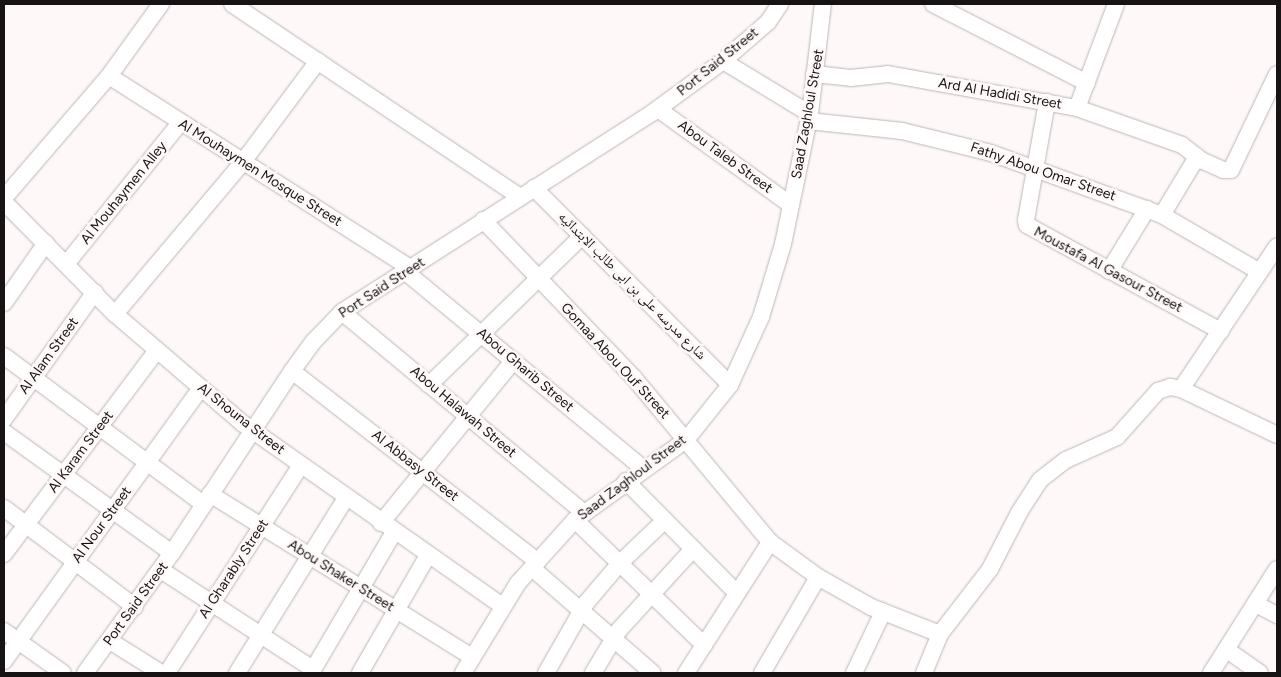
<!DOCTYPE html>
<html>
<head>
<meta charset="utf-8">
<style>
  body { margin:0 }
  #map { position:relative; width:1281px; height:677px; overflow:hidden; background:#fef8f8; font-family:Figtree,"Noto Naskh Arabic",sans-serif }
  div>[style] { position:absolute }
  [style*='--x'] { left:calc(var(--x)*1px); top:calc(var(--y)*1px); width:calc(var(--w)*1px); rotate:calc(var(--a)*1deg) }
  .roads { filter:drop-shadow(0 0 1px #bfb5b5) drop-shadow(0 0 1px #bfb5b5) }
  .street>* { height:16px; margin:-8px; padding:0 8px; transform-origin:8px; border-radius:8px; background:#fff }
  span { translate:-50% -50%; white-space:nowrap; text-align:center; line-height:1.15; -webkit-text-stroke:5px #fef8f8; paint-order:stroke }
  .street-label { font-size:14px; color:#171314 }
  .frame { position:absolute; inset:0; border:5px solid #171314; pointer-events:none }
</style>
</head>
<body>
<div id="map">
  <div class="roads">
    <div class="street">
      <i style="--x:232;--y:4;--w:347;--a:33.8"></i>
      <i style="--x:933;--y:4;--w:173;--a:27.2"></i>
      <i style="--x:723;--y:61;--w:102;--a:31.3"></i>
      <i style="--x:814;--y:74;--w:37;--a:6"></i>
      <i style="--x:851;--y:78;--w:37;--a:-6"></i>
      <i style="--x:888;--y:74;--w:192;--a:10.2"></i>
      <i style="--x:1077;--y:108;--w:111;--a:-69.4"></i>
      <i style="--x:109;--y:76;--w:359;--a:32.5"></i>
      <i style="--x:1047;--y:102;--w:120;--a:100.1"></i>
      <i style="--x:1026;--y:220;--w:5;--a:79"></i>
      <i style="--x:1027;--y:225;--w:221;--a:28.7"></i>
      <i style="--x:1077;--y:108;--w:111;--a:19.4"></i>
      <i style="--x:1182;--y:145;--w:24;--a:38"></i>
      <i style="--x:658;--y:109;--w:164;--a:35.8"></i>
      <i style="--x:809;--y:121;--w:94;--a:6.1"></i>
      <i style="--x:902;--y:131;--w:92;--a:13.9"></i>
      <i style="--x:991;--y:153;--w:182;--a:19.9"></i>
      <i style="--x:1162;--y:215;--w:113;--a:30.2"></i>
      <i style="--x:534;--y:188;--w:278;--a:45.1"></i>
      <i style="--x:4;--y:198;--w:161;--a:-49.3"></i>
      <i style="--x:109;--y:76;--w:89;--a:-54.2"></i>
      <i style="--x:4;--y:202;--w:158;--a:45.3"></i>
      <i style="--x:115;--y:314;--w:167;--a:40.6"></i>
      <i style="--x:242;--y:423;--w:318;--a:35.1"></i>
      <i style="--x:1162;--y:215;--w:62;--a:-58.9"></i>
      <i style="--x:1194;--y:162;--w:7;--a:-16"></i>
      <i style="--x:1201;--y:160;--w:24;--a:24"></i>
      <i style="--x:1223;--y:170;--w:8;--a:0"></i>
      <i style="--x:1231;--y:170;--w:106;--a:-64.4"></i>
      <i style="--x:483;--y:220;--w:219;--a:46.3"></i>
      <i style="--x:634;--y:378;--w:213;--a:50.3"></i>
      <i style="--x:770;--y:542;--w:59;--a:36.1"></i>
      <i style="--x:818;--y:577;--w:61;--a:29.5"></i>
      <i style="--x:871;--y:607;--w:74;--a:21.4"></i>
      <i style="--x:67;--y:263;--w:180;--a:-51.1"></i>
      <i style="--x:1109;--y:271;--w:73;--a:-58.5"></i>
      <i style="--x:407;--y:273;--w:306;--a:39.6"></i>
      <i style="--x:4;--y:303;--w:73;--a:-55"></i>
      <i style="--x:342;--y:312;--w:315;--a:39.7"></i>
      <i style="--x:115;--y:314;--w:197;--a:-49.9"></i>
      <i style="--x:242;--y:163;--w:127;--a:-53.3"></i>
      <i style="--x:4;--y:356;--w:248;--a:36.6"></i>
      <i style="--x:292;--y:371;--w:311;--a:37.8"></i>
      <i style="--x:429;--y:385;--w:214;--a:-44.2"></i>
      <i style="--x:1181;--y:389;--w:172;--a:-56.1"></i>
      <i style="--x:4;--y:419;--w:156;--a:-54.4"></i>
      <i style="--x:4;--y:432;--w:207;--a:35.8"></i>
      <i style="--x:626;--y:481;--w:158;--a:45.3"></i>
      <i style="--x:210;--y:494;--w:309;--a:31.9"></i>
      <i style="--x:4;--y:508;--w:164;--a:37.1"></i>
      <i style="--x:575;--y:520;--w:180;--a:44.1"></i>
      <i style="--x:381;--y:523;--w:209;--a:-50.8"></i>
      <i style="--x:4;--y:554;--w:255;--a:-53.1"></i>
      <i style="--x:532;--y:568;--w:160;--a:41"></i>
      <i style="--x:161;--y:570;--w:181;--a:33.1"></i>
      <i style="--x:1256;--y:604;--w:24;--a:28"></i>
      <i style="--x:4;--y:631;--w:72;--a:35.4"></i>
      <i style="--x:110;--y:641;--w:60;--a:32.1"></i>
      <i style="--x:1227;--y:650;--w:40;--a:34.9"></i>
      <i style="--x:4;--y:661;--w:337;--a:-54.2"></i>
      <i style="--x:85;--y:673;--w:148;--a:-54.1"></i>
      <i style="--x:172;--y:553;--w:218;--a:-56.6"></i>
      <i style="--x:292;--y:371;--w:37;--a:-54"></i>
      <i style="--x:314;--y:341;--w:40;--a:-46"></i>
      <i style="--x:342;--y:312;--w:368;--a:-32.7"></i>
      <i style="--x:652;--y:113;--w:88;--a:-36.2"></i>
      <i style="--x:723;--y:61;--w:60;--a:-40.9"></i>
      <i style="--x:768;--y:22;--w:22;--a:-56"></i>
      <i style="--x:167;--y:673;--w:247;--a:-57.2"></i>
      <i style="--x:237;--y:673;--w:206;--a:-58.1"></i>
      <i style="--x:311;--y:673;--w:164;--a:-59.5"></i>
      <i style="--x:360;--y:673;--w:136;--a:-60"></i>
      <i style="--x:463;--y:673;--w:105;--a:-58.6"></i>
      <i style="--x:518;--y:583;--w:85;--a:-47.9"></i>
      <i style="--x:575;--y:520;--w:137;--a:-35.8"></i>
      <i style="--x:686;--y:440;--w:70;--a:-51.3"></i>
      <i style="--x:730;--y:385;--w:75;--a:-65.5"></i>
      <i style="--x:761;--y:317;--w:76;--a:-73.2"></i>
      <i style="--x:783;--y:244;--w:133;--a:-78.3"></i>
      <i style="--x:810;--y:114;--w:111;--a:-83.3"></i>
      <i style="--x:546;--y:673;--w:81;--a:-60.3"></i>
      <i style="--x:586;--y:603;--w:52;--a:-49.6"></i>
      <i style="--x:620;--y:563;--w:62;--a:-43.7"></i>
      <i style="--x:593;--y:673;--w:50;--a:-58.8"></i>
      <i style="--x:619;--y:630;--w:110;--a:-47.6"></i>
      <i style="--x:686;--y:673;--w:156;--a:-57.3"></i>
      <i style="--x:762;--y:673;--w:111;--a:-59.7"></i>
      <i style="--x:854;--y:673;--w:68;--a:-64.6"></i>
      <i style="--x:924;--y:673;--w:42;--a:-67.7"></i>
      <i style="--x:940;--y:634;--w:82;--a:-52.4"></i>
      <i style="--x:990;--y:569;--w:65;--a:-62.7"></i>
      <i style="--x:1020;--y:511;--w:37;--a:-57"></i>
      <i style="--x:1040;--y:480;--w:33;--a:-38"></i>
      <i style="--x:1066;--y:460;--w:56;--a:-24.3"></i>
      <i style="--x:1117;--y:437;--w:62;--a:-48.3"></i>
      <i style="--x:1158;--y:391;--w:13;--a:-18"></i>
      <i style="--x:1170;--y:387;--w:11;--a:10"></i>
      <i style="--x:1181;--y:389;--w:106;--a:25.6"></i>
      <i style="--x:1211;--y:673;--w:123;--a:-57.6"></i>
    </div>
  </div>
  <div class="street-label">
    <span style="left:718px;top:62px;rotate:-39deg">Port Said Street</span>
    <span style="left:1000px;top:94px;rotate:10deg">Ard Al Hadidi Street</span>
    <span style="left:808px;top:114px;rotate:-80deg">Saad Zaghloul Street</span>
    <span style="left:725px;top:157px;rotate:36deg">Abou Taleb Street</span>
    <span style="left:1043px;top:172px;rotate:19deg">Fathy Abou Omar Street</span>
    <span style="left:260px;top:173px;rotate:32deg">Al Mouhaymen Mosque Street</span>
    <span style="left:124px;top:193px;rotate:-51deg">Al Mouhaymen Alley</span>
    <span style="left:1108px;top:270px;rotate:28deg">Moustafa Al Gasour Street</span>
    <span style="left:632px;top:286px;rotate:45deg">شارع مدرسه على بن ابى طالب الابتدائيه</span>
    <span style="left:382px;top:288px;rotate:-33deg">Port Said Street</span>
    <span style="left:49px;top:356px;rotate:-54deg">Al Alam Street</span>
    <span style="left:615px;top:361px;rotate:47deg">Gomaa Abou Ouf Street</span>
    <span style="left:525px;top:370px;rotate:40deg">Abou Gharib Street</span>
    <span style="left:463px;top:412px;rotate:40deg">Abou Halawah Street</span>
    <span style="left:241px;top:419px;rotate:38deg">Al Shouna Street</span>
    <span style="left:81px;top:452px;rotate:-53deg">Al Karam Street</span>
    <span style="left:415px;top:466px;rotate:38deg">Al Abbasy Street</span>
    <span style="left:632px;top:478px;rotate:-37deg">Saad Zaghloul Street</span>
    <span style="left:102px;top:525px;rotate:-54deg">Al Nour Street</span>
    <span style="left:234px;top:569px;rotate:-57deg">Al Gharably Street</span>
    <span style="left:341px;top:576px;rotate:32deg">Abou Shaker Street</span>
    <span style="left:136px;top:604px;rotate:-54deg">Port Said Street</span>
  </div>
  <div class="frame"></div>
</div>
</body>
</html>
